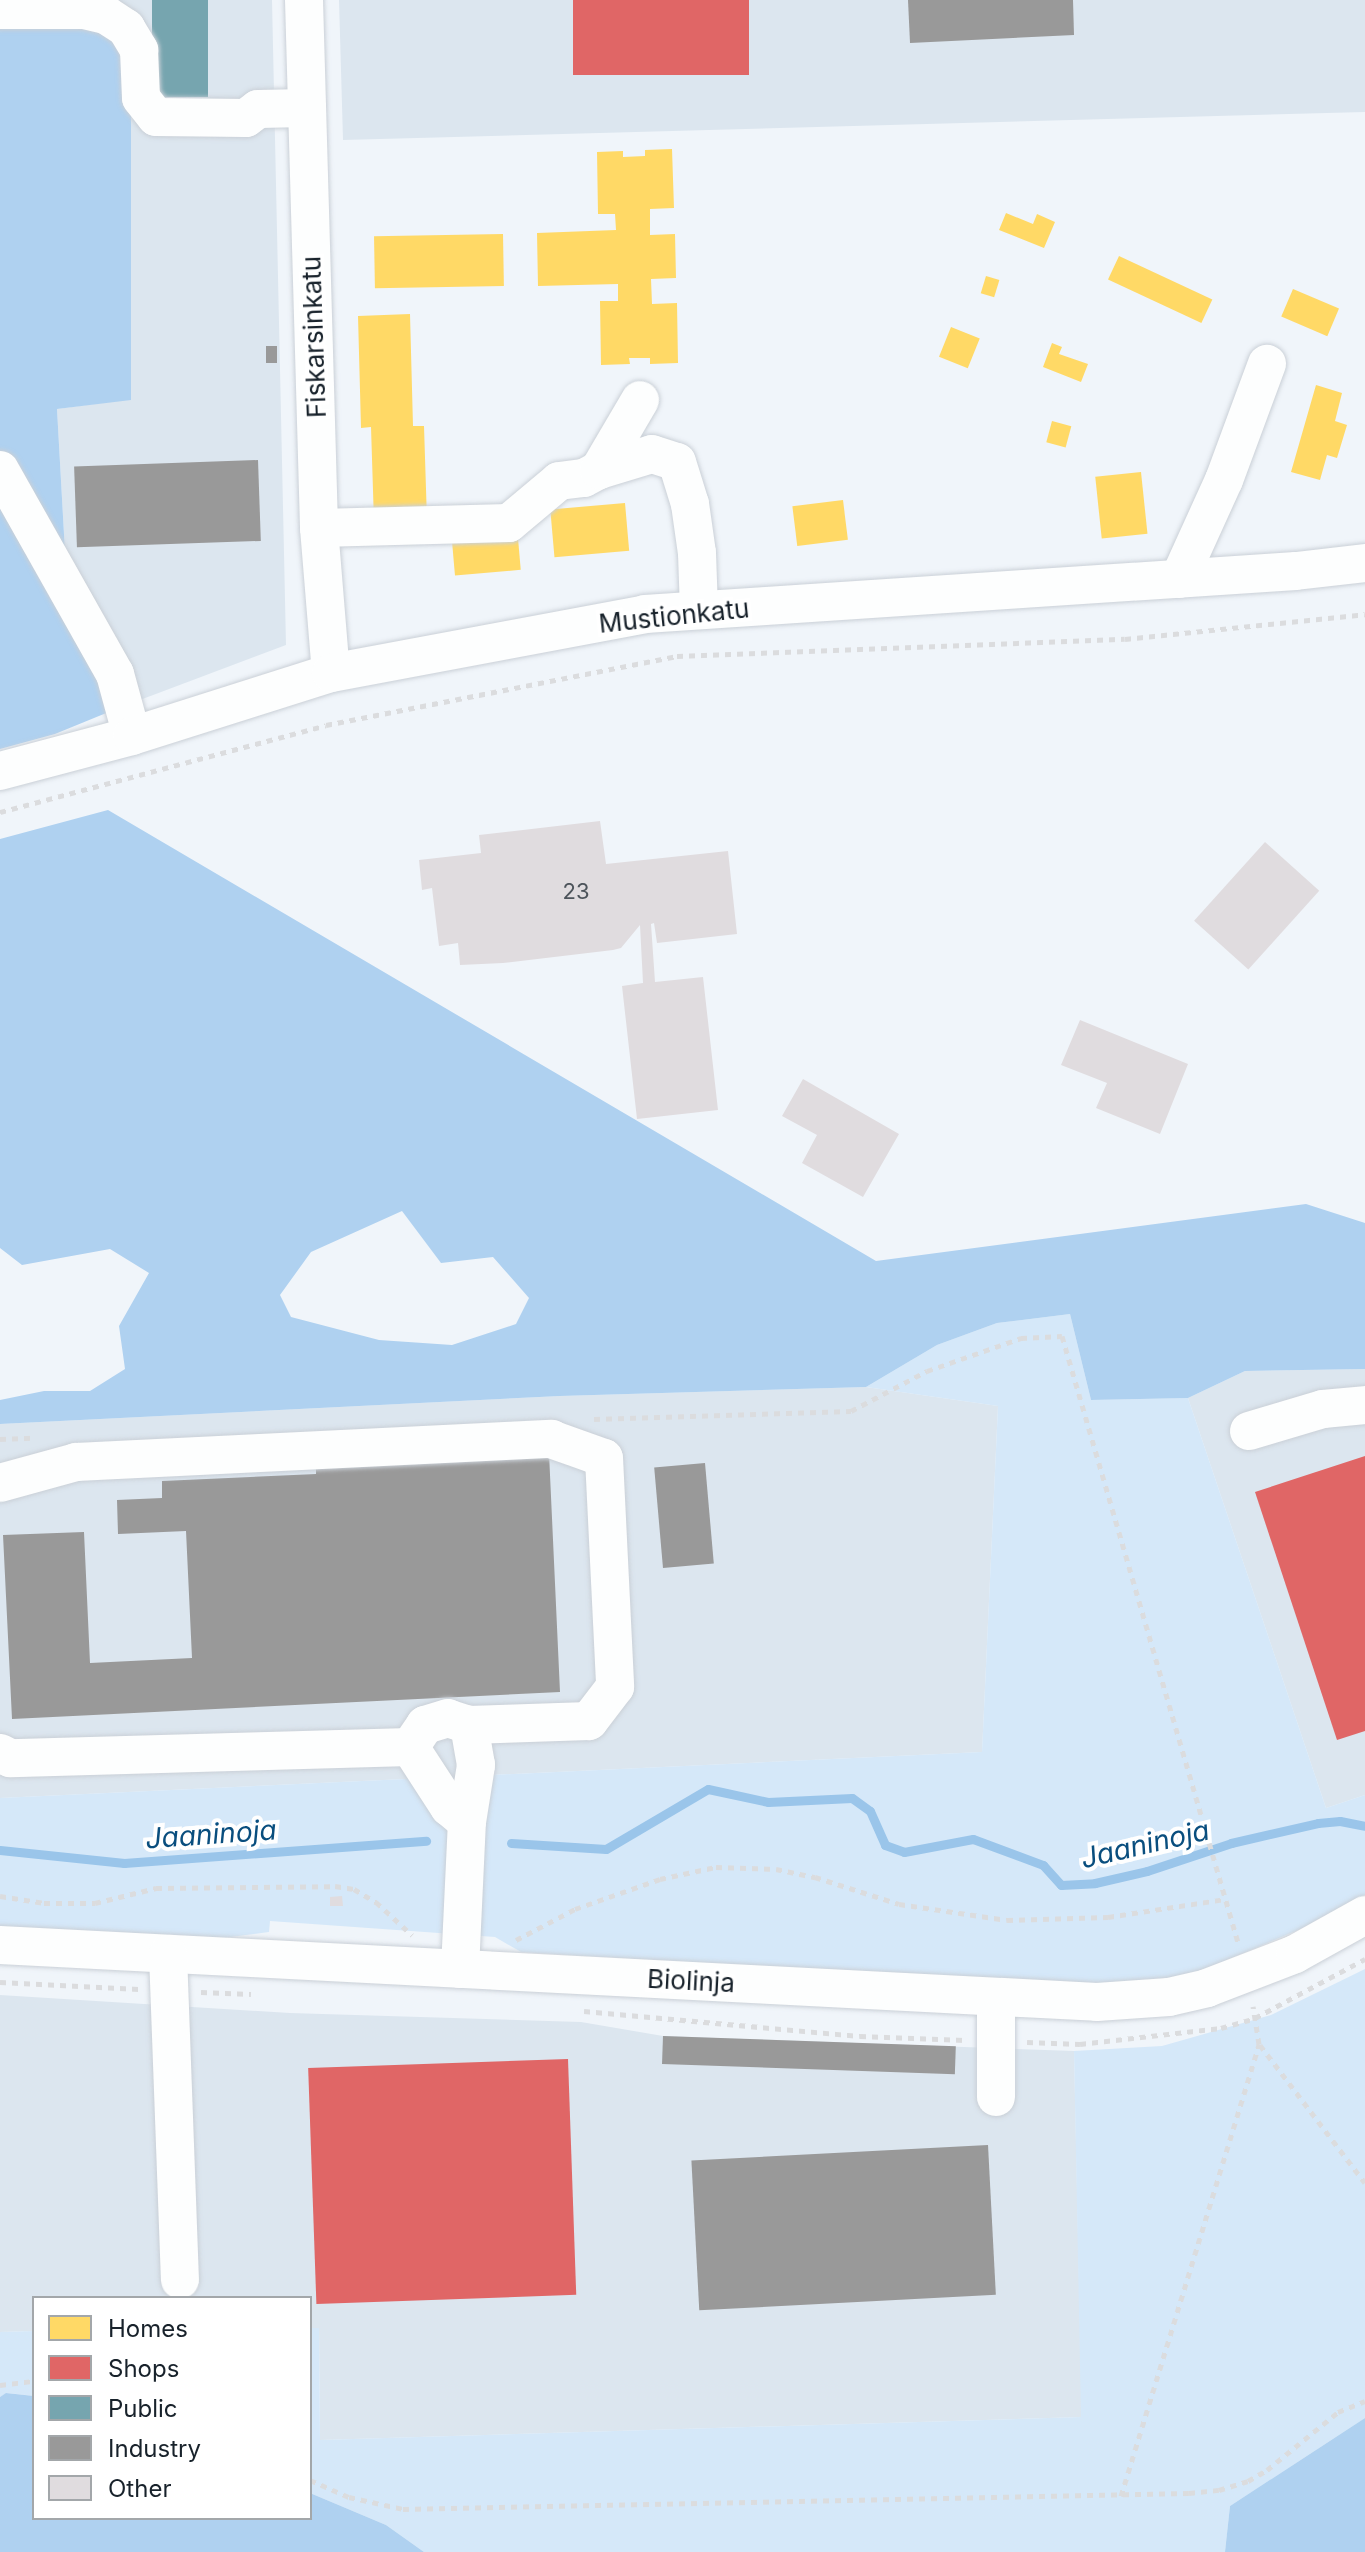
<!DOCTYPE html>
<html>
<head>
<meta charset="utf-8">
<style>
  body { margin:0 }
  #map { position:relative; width:1365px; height:2552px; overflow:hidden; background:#f0f5fa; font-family:Inter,sans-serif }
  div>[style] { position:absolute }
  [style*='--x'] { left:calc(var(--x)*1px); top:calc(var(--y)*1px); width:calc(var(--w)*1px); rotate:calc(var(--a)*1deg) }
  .built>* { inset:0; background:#dce6ef }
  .green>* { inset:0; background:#d5e8f9 }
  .forest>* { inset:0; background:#afd1f0 }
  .homes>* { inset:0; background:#ffd966; transform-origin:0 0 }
  .shops>* { inset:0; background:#e06666; transform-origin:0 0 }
  .public>* { inset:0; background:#76a5af; transform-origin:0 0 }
  .industry>* { inset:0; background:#999; transform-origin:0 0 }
  .stream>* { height:9px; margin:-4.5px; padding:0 4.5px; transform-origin:4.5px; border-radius:4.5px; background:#9ac5ea }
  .building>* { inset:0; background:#e0dcdf; transform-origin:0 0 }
  .path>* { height:5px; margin-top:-2.5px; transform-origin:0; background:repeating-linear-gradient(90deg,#dbdcde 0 6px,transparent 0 12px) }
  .roads { filter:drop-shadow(0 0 2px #cad0d7) drop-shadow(0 0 2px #cad0d7) }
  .minor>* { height:38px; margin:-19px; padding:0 19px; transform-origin:19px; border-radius:19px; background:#fdfefe }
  span { translate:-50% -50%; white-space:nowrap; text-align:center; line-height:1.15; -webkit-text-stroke:8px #fff; paint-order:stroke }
  .number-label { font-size:22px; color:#4d545b }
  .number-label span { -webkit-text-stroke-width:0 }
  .street-label { font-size:26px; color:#18222b }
  .water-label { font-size:28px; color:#094e7e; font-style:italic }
  .legend { position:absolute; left:32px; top:2296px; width:280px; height:224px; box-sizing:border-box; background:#fff; border:2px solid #a3a7aa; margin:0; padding:10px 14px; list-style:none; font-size:24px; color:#18222b }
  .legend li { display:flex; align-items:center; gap:16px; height:40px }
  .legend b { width:40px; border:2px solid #a3a7aa }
</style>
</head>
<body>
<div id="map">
  <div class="built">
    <i style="clip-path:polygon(0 0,272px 0,286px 645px,116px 709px,65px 552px,57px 409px,131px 399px)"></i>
    <i style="clip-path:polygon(339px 0,1365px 0,1365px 112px,343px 140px)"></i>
    <i style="clip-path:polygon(1365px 1369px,1365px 1795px,1326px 1808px,1188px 1398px,1245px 1371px)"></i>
    <i style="clip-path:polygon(866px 1387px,998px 1406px,982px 1752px,0 1798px,0 1424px,560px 1396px)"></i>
    <i style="clip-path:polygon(0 1995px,290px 2013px,581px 2022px,663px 2036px,1074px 2051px,1082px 2417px,320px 2440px,319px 2328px,310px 2328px,310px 2298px,34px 2298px,34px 2331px,0 2332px)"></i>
  </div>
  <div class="green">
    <i style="clip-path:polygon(1070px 1314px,1091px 1400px,1188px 1398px,1326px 1808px,1365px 1795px,1365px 1895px,1305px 1927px,1208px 1968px,1167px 1982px,1129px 1985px,994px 1981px,521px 1952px,495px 1937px,270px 1921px,269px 1932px,214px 1939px,0 1930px,0 1798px,982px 1752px,998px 1406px,866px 1387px,937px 1345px,997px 1323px)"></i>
    <i style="clip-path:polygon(1365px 1969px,1365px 2418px,1230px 2506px,1225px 2552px,424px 2552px,386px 2525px,310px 2493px,310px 2328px,319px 2328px,320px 2440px,1081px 2417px,1074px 2051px,1162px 2046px,1271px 2015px)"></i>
    <i style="clip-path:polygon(34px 2331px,34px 2396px,7px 2393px,0 2397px,0 2332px)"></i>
  </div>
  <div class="forest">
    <i style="clip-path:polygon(97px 26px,121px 47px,131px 102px,131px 400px,57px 409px,65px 552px,116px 709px,55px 734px,0 749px,0 28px)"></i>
    <i style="clip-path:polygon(evenodd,108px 810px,876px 1261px,1306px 1204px,1365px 1223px,1365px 1369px,1245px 1371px,1188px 1398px,1091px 1400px,1070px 1314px,997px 1323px,937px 1345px,866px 1387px,560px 1396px,0 1424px,0 1400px,44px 1391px,90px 1391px,125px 1369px,119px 1326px,149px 1273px,110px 1249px,22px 1265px,0 1248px,0 839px,108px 810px,402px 1211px,441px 1263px,493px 1257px,529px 1298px,516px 1324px,452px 1345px,379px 1340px,291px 1317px,280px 1295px,311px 1252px,402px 1211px)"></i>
    <i style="clip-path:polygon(6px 2393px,34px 2396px,34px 2518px,310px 2518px,310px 2493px,386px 2525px,424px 2552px,0 2552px,0 2397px)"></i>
    <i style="clip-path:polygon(1365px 2418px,1365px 2552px,1225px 2552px,1230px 2506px)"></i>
  </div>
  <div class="homes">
    <i style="clip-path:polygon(672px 149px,674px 208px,650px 209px,650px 235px,675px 234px,676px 278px,651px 279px,652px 304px,677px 303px,678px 363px,650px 364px,650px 358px,629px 358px,630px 364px,601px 365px,600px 301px,618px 301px,618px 284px,538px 286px,537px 233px,616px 230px,615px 214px,598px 214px,597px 152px,623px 151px,623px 157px,645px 156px,645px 150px)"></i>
    <i style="clip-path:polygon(1006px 213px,1033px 224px,1037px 214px,1055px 222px,1044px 248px,999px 230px)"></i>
    <i style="left:503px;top:234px;width:52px;height:129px;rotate:89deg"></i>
    <i style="left:1119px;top:256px;width:103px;height:26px;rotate:25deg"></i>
    <i style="left:986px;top:276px;width:14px;height:18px;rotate:17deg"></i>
    <i style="left:1293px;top:289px;width:50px;height:30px;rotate:23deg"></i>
    <i style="clip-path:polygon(410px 314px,413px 426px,424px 426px,427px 520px,374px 522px,371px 427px,361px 428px,358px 316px)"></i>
    <i style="left:951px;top:327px;width:31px;height:32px;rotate:22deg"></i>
    <i style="clip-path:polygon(1052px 343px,1062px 347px,1059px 354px,1088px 364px,1081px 382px,1043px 367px)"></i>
    <i style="clip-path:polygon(1316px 385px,1342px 393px,1335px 421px,1347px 425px,1337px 458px,1327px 455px,1320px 480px,1291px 472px)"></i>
    <i style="left:1052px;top:421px;width:20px;height:22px;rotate:15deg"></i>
    <i style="left:1141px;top:472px;width:62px;height:46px;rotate:84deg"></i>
    <i style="left:843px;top:500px;width:40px;height:51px;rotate:83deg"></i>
    <i style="left:625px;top:503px;width:48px;height:75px;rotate:85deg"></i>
    <i style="left:517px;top:527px;width:43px;height:66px;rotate:85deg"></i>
  </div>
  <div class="shops">
    <i style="left:573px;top:0;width:176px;height:75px"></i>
    <i style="clip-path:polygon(1365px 1456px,1365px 1731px,1337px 1740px,1255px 1492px)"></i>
    <i style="left:568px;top:2059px;width:236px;height:260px;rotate:88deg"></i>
  </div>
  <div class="public">
    <i style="left:152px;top:0;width:56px;height:97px"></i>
  </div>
  <div class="industry">
    <i style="clip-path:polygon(908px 0,1073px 0,1074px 35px,910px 43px)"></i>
    <i style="left:266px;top:346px;width:11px;height:17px"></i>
    <i style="left:258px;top:460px;width:81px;height:184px;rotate:88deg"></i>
    <i style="clip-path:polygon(549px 1453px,560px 1692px,12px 1719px,3px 1535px,84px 1532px,90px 1663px,192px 1658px,186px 1531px,118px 1534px,117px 1500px,162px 1498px,162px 1481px,316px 1474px,316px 1464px)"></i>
    <i style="left:705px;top:1463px;width:101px;height:51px;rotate:85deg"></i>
    <i style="left:663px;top:2036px;width:293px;height:28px;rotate:2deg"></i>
    <i style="left:988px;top:2145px;width:150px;height:297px;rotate:87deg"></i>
  </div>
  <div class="stream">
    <i style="--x:511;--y:1843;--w:95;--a:3.6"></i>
    <i style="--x:606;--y:1849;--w:118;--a:-30.5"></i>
    <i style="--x:708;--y:1789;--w:61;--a:12.2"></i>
    <i style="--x:768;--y:1802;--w:84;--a:-2.7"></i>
    <i style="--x:852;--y:1798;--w:22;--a:36"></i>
    <i style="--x:870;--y:1811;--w:37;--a:66"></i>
    <i style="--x:885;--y:1845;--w:20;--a:20"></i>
    <i style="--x:904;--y:1852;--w:70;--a:-10.7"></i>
    <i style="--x:973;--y:1839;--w:75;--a:20.4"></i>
    <i style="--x:1043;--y:1865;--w:27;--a:48"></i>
    <i style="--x:1061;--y:1885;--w:34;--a:-3"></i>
    <i style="--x:1095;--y:1883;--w:53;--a:-13"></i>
    <i style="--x:1147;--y:1871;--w:89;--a:-18.4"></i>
    <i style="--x:1231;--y:1843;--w:89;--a:-12.9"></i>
    <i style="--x:1318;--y:1823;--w:22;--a:-5"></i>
    <i style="--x:1340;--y:1821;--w:25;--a:11"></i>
    <i style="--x:0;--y:1850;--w:125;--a:6"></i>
    <i style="--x:124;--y:1863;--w:303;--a:-4.2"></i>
  </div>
  <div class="building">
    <i style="clip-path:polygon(600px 821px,606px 864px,728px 851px,737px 934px,657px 943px,654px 923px,651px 924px,655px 982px,703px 977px,718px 1110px,637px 1119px,622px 986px,643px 983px,640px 925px,621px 948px,613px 950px,503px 963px,460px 965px,458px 943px,439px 946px,432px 888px,422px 890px,419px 860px,481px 853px,479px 835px)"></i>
    <i style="left:1265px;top:842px;width:73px;height:106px;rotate:42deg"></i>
    <i style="clip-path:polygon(1080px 1020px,1188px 1064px,1160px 1134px,1096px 1108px,1107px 1083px,1061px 1065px)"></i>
    <i style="clip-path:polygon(803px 1079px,899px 1134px,863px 1197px,802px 1163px,817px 1135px,782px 1116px)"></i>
    <i style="clip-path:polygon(342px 1896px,343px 1906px,330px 1906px,330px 1897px)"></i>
  </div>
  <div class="path">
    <i style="--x:0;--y:812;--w:337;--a:-14.9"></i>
    <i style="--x:326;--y:725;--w:358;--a:-11.1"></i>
    <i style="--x:677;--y:656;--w:448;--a:-2.2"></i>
    <i style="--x:1125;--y:639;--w:241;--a:-5.9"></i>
    <i style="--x:594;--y:1419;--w:257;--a:-1.8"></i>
    <i style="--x:851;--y:1411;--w:86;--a:-27.8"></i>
    <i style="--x:927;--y:1371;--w:100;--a:-19.3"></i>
    <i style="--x:1021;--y:1338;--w:41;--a:-2.8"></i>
    <i style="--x:1062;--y:1336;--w:631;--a:73.81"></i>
    <i style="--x:0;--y:1439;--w:33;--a:-2"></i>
    <i style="--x:0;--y:1896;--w:45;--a:9"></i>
    <i style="--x:44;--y:1903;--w:51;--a:0"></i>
    <i style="--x:95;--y:1903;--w:63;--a:-13.8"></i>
    <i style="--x:156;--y:1888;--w:179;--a:-0.6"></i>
    <i style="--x:335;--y:1886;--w:19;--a:9"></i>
    <i style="--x:354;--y:1889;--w:26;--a:31"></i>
    <i style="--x:376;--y:1902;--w:49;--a:42.5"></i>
    <i style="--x:516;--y:1940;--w:67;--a:-27.7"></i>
    <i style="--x:575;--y:1909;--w:90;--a:-19.4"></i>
    <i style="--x:660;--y:1879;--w:57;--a:-12.1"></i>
    <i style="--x:716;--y:1867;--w:60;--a:1.9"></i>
    <i style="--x:776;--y:1869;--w:40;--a:12"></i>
    <i style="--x:815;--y:1877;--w:88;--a:17.8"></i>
    <i style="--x:899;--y:1904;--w:109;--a:8.4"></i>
    <i style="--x:1007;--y:1920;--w:101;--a:-1.7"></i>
    <i style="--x:1108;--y:1917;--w:118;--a:-8.7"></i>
    <i style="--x:0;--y:1982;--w:139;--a:2.9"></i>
    <i style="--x:201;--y:1992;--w:50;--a:2.3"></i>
    <i style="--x:584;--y:2011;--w:277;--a:5.2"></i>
    <i style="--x:860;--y:2036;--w:105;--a:2.2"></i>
    <i style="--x:1027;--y:2042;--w:53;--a:2.2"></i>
    <i style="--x:1080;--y:2044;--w:142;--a:-6.5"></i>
    <i style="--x:1221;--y:2028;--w:35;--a:-16"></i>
    <i style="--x:1255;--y:2018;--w:125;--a:-28.2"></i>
    <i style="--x:1260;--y:2045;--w:173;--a:52.7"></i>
    <i style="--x:0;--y:2385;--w:34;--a:-7"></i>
    <i style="--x:310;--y:2480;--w:43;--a:23.6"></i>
    <i style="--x:349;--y:2497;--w:55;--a:12.5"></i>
    <i style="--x:403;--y:2509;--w:786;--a:-1.17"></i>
    <i style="--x:1189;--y:2493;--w:30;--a:-6"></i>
    <i style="--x:1219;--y:2490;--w:30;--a:-17"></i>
    <i style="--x:1248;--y:2481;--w:22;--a:-30"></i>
    <i style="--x:1267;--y:2470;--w:92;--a:-39.2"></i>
    <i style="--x:1338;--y:2412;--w:29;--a:-22"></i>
    <i style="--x:1121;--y:2496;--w:473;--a:-73"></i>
    <i style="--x:1259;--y:2044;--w:38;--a:-99"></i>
  </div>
  <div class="roads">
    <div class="minor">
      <i style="--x:304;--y:0;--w:528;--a:88.37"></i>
      <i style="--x:319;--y:528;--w:145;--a:85.3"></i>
      <i style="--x:0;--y:10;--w:84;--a:0"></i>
      <i style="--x:84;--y:10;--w:23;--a:13"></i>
      <i style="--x:106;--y:15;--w:24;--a:33"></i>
      <i style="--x:126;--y:28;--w:26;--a:59"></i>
      <i style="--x:139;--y:50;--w:48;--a:87.6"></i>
      <i style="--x:141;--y:98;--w:24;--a:52"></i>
      <i style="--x:156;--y:117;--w:90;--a:0.6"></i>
      <i style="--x:246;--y:118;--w:15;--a:-37"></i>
      <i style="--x:258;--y:109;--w:49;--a:-1.2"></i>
      <i style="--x:0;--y:470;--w:234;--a:60.6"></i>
      <i style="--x:115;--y:674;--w:64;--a:74.7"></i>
      <i style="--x:599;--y:470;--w:55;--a:-16.8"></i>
      <i style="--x:652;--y:454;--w:26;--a:18"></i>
      <i style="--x:677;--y:462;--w:44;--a:72.8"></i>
      <i style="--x:690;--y:504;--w:49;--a:81.9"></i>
      <i style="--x:697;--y:553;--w:57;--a:88"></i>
      <i style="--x:319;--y:528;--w:190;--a:-1.5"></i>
      <i style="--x:509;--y:523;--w:65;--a:-40"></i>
      <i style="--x:559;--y:481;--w:25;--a:-7"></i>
      <i style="--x:584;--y:478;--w:17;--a:-28"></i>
      <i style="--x:599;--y:470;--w:81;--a:-59.6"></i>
      <i style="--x:1179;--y:579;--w:109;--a:-65.6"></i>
      <i style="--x:1224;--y:480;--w:124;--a:-69.7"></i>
      <i style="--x:0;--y:771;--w:137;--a:-14.9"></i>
      <i style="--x:132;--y:736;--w:209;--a:-17.6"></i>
      <i style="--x:331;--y:673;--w:319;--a:-10.6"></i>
      <i style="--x:645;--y:614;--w:652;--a:-3.78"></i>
      <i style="--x:1296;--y:571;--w:69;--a:-6.6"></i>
      <i style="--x:1249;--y:1431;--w:77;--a:-16.6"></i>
      <i style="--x:1323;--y:1409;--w:42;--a:-5.4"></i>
      <i style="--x:0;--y:1483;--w:79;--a:-15.4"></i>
      <i style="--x:76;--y:1462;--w:476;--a:-2.8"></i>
      <i style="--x:551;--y:1439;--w:56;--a:19.7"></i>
      <i style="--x:604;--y:1458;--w:229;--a:87.2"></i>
      <i style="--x:615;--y:1687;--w:43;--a:127.4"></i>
      <i style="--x:589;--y:1721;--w:120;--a:178.1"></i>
      <i style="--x:469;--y:1725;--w:22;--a:-162"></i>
      <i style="--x:448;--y:1718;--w:24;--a:163"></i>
      <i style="--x:425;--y:1725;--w:27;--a:124"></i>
      <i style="--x:410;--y:1747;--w:400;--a:178.4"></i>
      <i style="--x:10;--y:1758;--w:11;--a:-153"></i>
      <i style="--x:410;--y:1747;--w:72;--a:57"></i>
      <i style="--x:449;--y:1807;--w:23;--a:40"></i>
      <i style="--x:0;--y:1945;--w:1098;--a:2.97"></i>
      <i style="--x:1097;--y:2002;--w:72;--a:-4"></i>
      <i style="--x:1169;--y:1997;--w:39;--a:-13"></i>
      <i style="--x:1207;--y:1988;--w:94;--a:-21.1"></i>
      <i style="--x:1295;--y:1954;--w:80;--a:-29.1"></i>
      <i style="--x:168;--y:1954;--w:326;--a:87.9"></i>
      <i style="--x:460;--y:1969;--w:147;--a:-87.3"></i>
      <i style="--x:467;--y:1822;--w:58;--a:-81"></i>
      <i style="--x:476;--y:1765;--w:41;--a:-99.9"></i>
      <i style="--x:996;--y:2097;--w:100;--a:-90"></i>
    </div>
  </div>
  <div class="number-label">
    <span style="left:576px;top:892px">23</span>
  </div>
  <div class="street-label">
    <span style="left:314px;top:337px;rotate:-92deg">Fiskarsinkatu</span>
    <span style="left:674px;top:616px;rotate:-6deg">Mustionkatu</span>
    <span style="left:691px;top:1981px;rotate:3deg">Biolinja</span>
  </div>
  <div class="water-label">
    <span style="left:211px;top:1834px;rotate:-4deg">Jaaninoja</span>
    <span style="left:1145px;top:1844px;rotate:-13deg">Jaaninoja</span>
  </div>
  <ul class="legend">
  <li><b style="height:22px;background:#ffd966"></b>Homes</li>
  <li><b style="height:22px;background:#e06666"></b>Shops</li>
  <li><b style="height:22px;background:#76a5af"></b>Public</li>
  <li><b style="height:22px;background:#999"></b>Industry</li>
  <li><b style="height:22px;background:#e0dcdf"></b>Other</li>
  </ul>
</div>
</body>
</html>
